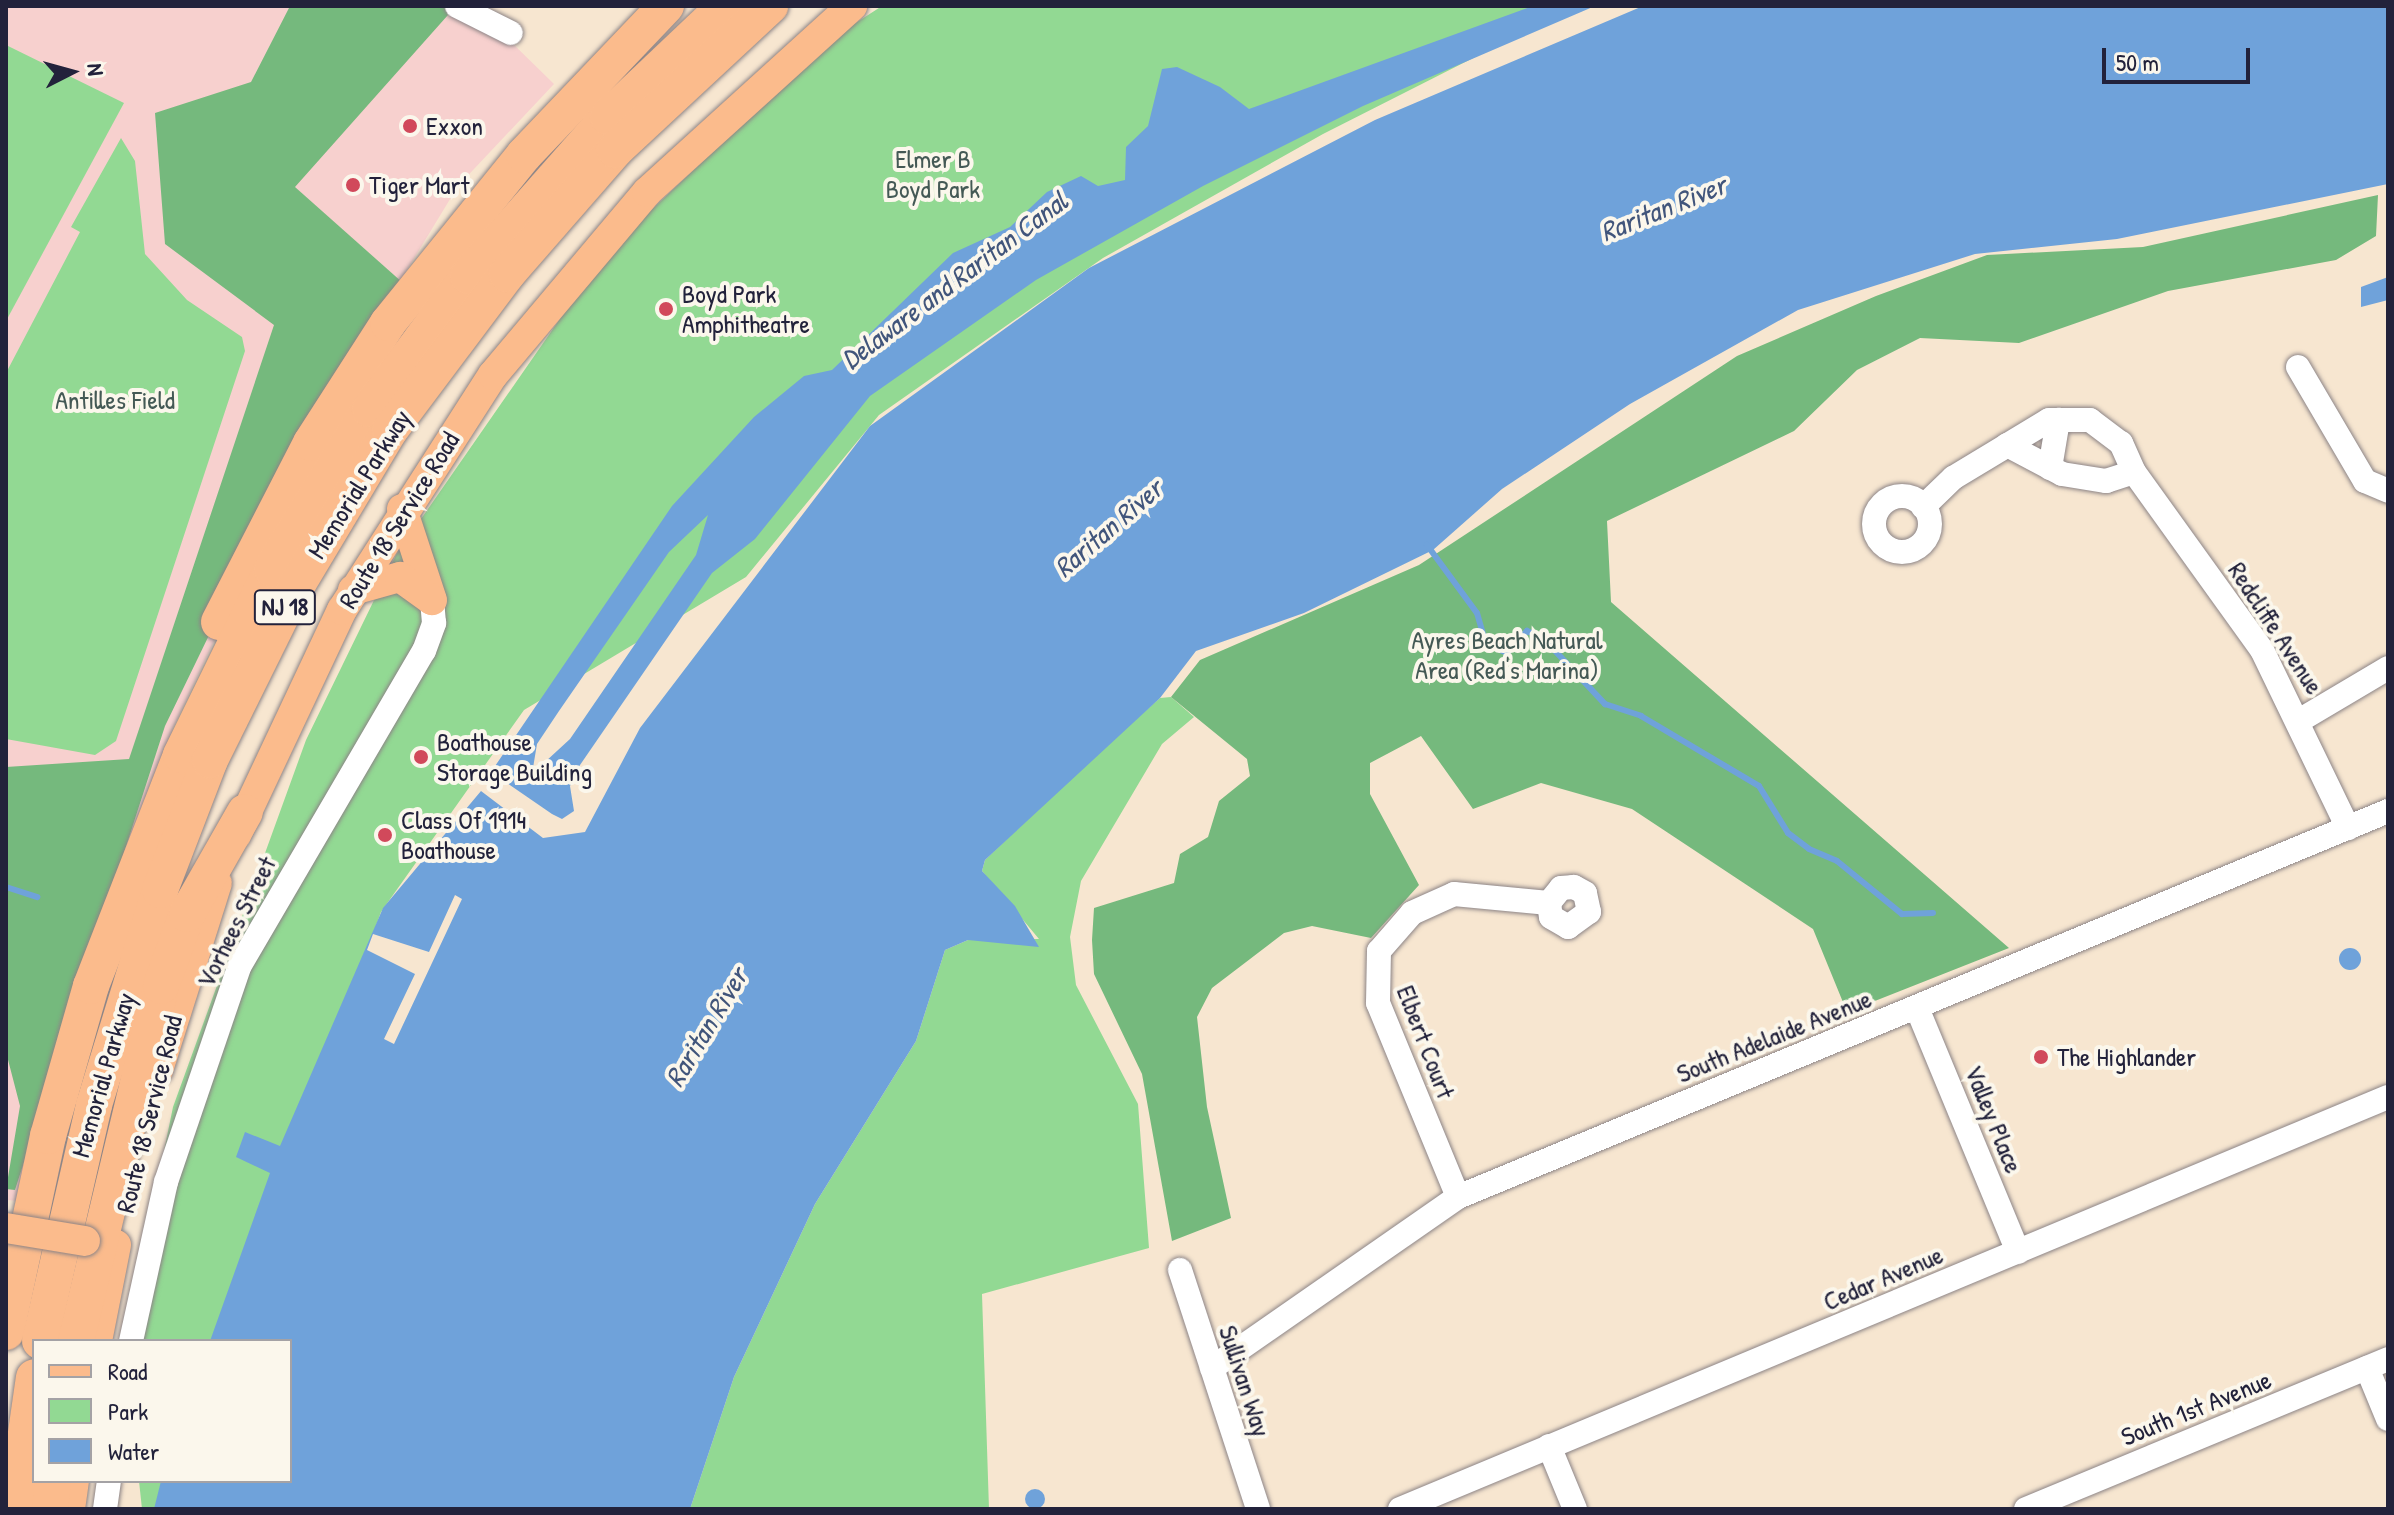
<!DOCTYPE html>
<html>
<head>
<meta charset="utf-8">
<style>
  body { margin:0 }
  #map { position:relative; width:2394px; height:1515px; overflow:hidden; background:#f7e6d0; font-family:"Patrick Hand",sans-serif }
  div>[style] { position:absolute }
  [style*='--x'] { left:calc(var(--x)*1px); top:calc(var(--y)*1px); width:calc(var(--w)*1px); rotate:calc(var(--a)*1deg) }
  .built>* { inset:0; background:#f7d0ce }
  .green>* { inset:0; background:#92d993 }
  .forest>* { inset:0; background:#75b97d }
  .water>* { inset:0; background:#6fa2da }
  .round { border-radius:50% }
  .pier>* { inset:0; background:#f7e6d0 }
  .stream>* { height:6px; margin:-3px; padding:0 3px; transform-origin:3px; border-radius:3px; background:#6fa2da }
  .roads { filter:drop-shadow(0 0 2px #8c8486) drop-shadow(0 0 2px #8c8486) }
  .minor>* { height:24px; margin:-12px; padding:0 12px; transform-origin:12px; border-radius:12px; background:#fff }
  .minor>.ring { margin:-12px; padding:0; box-sizing:content-box; background:none; border:24px solid #fff; border-radius:50% }
  .major>* { height:30px; margin:-15px; padding:0 15px; transform-origin:15px; border-radius:15px; background:#fbbb8c }
  .highway>* { height:36px; margin:-18px; padding:0 18px; transform-origin:18px; border-radius:18px; background:#fbbb8c }
  .bridges { filter:drop-shadow(0 0 2px #8c8486) drop-shadow(0 0 2px #8c8486) }
  .major-bridge>* { height:30px; margin:-15px; padding:0 15px; transform-origin:15px; border-radius:15px; background:#fbbb8c }
  .dots>* { width:22px; height:22px; translate:-50% -50%; box-sizing:border-box; border:4px solid #fbf7ec; border-radius:50% }
  span { translate:-50% -50%; white-space:nowrap; text-align:center; line-height:1.15; -webkit-text-stroke:8px #fbf7ec; paint-order:stroke }
  .shield-label span { padding:2px 6px; background:#fbf7ec; border:2px solid; border-radius:6px; -webkit-text-stroke-width:0 }
  .shield-label { font-size:24px; color:#22223b; font-weight:700 }
  .poi-label { font-size:26px; color:#22223b }
  .left { translate:0 -50%; text-align:left }
  .park-label { font-size:26px; color:#445955 }
  .street-label { font-size:26px; color:#22223b }
  .water-label { font-size:28px; color:#41557b; font-style:italic }
  .frame { position:absolute; inset:0; border:8px solid #22223b; pointer-events:none }
  .legend { position:absolute; left:32px; top:1339px; width:260px; height:144px; box-sizing:border-box; background:#fbf7ec; border:2px solid #a4a2a5; margin:0; padding:10px 14px; list-style:none; font-size:24px; color:#22223b }
  .legend li { display:flex; align-items:center; gap:16px; height:40px }
  .legend b { width:40px; border:2px solid #a4a2a5 }
  .north { position:absolute; left:32px; top:32px; width:80px; height:80px; -webkit-text-stroke:6px #fbf7ec; paint-order:stroke; rotate:84deg; font-size:22px; font-weight:700; line-height:32px; text-align:center; color:#22223b }
  .north::after { content:''; display:block; margin:auto; width:28px; height:36px; background:#22223b; clip-path:polygon(50% 0,100% 100%,50% 72%,0 100%) }
  .scale { position:absolute; left:2102px; top:48px; width:148px; height:36px; box-sizing:border-box; border:4px solid #22223b; border-top:0; padding-left:10px; font-size:24px; line-height:28px; white-space:nowrap; color:#22223b; -webkit-text-stroke:6px #fbf7ec; paint-order:stroke }
</style>
</head>
<body>
<div id="map">
  <div class="built">
    <i style="clip-path:polygon(6px 6px,440px 6px,509px 40px,554px 84px,458px 186px,328px 400px,173px 728px,19px 1201px,6px 1200px)"></i>
  </div>
  <div class="green">
    <i style="clip-path:polygon(882px 6px,1576px 6px,1323px 134px,1103px 258px,879px 415px,746px 577px,524px 710px,381px 912px,223px 1341px,125px 1341px,173px 1107px,306px 740px,396px 555px,605px 254px,834px 37px)"></i>
    <i style="clip-path:polygon(6px 45px,124px 103px,6px 321px)"></i>
    <i style="clip-path:polygon(121px 138px,135px 161px,145px 254px,187px 300px,242px 337px,245px 351px,116px 741px,95px 755px,6px 739px,6px 373px,80px 232px,71px 227px)"></i>
    <i style="clip-path:polygon(1171px 697px,1194px 717px,1162px 744px,1081px 881px,1070px 937px,1076px 985px,1138px 1104px,1149px 1248px,982px 1294px,989px 1509px,690px 1509px,734px 1377px,815px 1204px,916px 1041px,945px 950px,968px 940px,1039px 939px,982px 871px,985px 860px,1095px 755px,1160px 698px)"></i>
    <i style="clip-path:polygon(139px 1481px,171px 1481px,161px 1509px,142px 1509px)"></i>
  </div>
  <div class="forest">
    <i style="clip-path:polygon(290px 6px,456px 6px,295px 187px,403px 283px,324px 398px,165px 726px,15px 1190px,6px 1189px,20px 1106px,6px 1052px,6px 767px,129px 759px,274px 325px,165px 244px,155px 113px,251px 82px)"></i>
    <i style="clip-path:polygon(2378px 195px,2376px 236px,2336px 260px,2168px 291px,2019px 343px,1920px 338px,1857px 370px,1794px 431px,1607px 521px,1611px 602px,2009px 948px,1847px 1012px,1813px 929px,1632px 809px,1541px 783px,1473px 809px,1421px 736px,1370px 763px,1370px 794px,1419px 885px,1371px 938px,1312px 926px,1284px 933px,1212px 988px,1197px 1017px,1207px 1107px,1231px 1218px,1172px 1241px,1142px 1074px,1094px 974px,1092px 940px,1094px 908px,1174px 883px,1180px 854px,1208px 837px,1219px 801px,1250px 776px,1247px 759px,1171px 697px,1200px 660px,1419px 565px,1737px 356px,1876px 296px,1987px 255px,2143px 247px)"></i>
  </div>
  <div class="water">
    <i style="clip-path:polygon(evenodd,1533px 6px,1595px 6px,1363px 106px,1203px 186px,1036px 280px,870px 396px,755px 539px,712px 573px,580px 765px,570px 786px,574px 811px,562px 819px,552px 814px,491px 772px,672px 506px,754px 417px,804px 376px,832px 370px,953px 253px,1010px 227px,1047px 192px,1081px 176px,1098px 186px,1125px 180px,1126px 147px,1148px 126px,1162px 69px,1177px 67px,1220px 87px,1249px 109px,1533px 6px,708px 515px,696px 555px,570px 739px,532px 774px,537px 744px,559px 711px,669px 552px,708px 515px)"></i>
    <i style="clip-path:polygon(1643px 6px,2388px 6px,2388px 184px,2117px 239px,1975px 254px,1798px 310px,1630px 404px,1502px 489px,1433px 550px,1304px 613px,1196px 651px,1160px 698px,985px 860px,982px 871px,1015px 906px,1039px 947px,968px 940px,945px 950px,916px 1041px,815px 1204px,734px 1377px,690px 1509px,154px 1509px,161px 1481px,290px 1481px,290px 1341px,210px 1341px,270px 1173px,236px 1157px,245px 1132px,280px 1146px,383px 908px,481px 791px,543px 838px,585px 832px,640px 728px,870px 426px,1089px 268px,1375px 120px)"></i>
    <i style="clip-path:polygon(2388px 277px,2388px 300px,2361px 307px,2361px 287px)"></i>
    <i class="round" style="left:2339px;top:948px;width:22px;height:22px"></i>
    <i class="round" style="left:1025px;top:1489px;width:20px;height:20px"></i>
  </div>
  <div class="pier">
    <i style="clip-path:polygon(455px 895px,462px 899px,394px 1044px,384px 1039px,415px 974px,367px 950px,373px 934px,429px 952px)"></i>
  </div>
  <div class="stream">
    <i style="--x:1427;--y:545;--w:84;--a:53.7"></i>
    <i style="--x:1477;--y:613;--w:32;--a:74"></i>
    <i style="--x:1486;--y:644;--w:23;--a:23"></i>
    <i style="--x:1507;--y:653;--w:30;--a:-48"></i>
    <i style="--x:1527;--y:631;--w:17;--a:24"></i>
    <i style="--x:1543;--y:638;--w:91;--a:46.8"></i>
    <i style="--x:1605;--y:704;--w:38;--a:18"></i>
    <i style="--x:1641;--y:716;--w:137;--a:30.7"></i>
    <i style="--x:1759;--y:786;--w:55;--a:58.3"></i>
    <i style="--x:1788;--y:833;--w:26;--a:37"></i>
    <i style="--x:1809;--y:849;--w:30;--a:23"></i>
    <i style="--x:1837;--y:861;--w:84;--a:39.2"></i>
    <i style="--x:1902;--y:914;--w:31;--a:-2"></i>
    <i style="--x:6;--y:887;--w:33;--a:18"></i>
  </div>
  <div class="roads">
    <div class="minor">
      <i style="--x:457;--y:6;--w:60;--a:26.6"></i>
      <i style="--x:2298;--y:367;--w:132;--a:59.6"></i>
      <i style="--x:2365;--y:481;--w:25;--a:23"></i>
      <i style="--x:2007;--y:445;--w:62;--a:27.8"></i>
      <i style="--x:2062;--y:474;--w:45;--a:9"></i>
      <i style="--x:2106;--y:481;--w:29;--a:-18"></i>
      <i style="--x:2050;--y:468;--w:49;--a:-80.5"></i>
      <i class="ring" style="left:1874px;top:496px;width:32px;height:32px"></i>
      <i style="--x:1923;--y:507;--w:42;--a:-44"></i>
      <i style="--x:1953;--y:478;--w:112;--a:-31.1"></i>
      <i style="--x:2049;--y:420;--w:41;--a:0"></i>
      <i style="--x:2090;--y:420;--w:39;--a:37"></i>
      <i style="--x:2121;--y:443;--w:32;--a:66"></i>
      <i style="--x:2134;--y:472;--w:219;--a:54.3"></i>
      <i style="--x:2262;--y:650;--w:198;--a:64.2"></i>
      <i style="--x:2302;--y:719;--w:100;--a:-30.7"></i>
      <i style="--x:1917;--y:1008;--w:264;--a:67.5"></i>
      <i style="--x:1458;--y:1197;--w:210;--a:-112.4"></i>
      <i style="--x:1378;--y:1003;--w:52;--a:-88.9"></i>
      <i style="--x:1379;--y:951;--w:50;--a:-49"></i>
      <i style="--x:1412;--y:913;--w:46;--a:-24.3"></i>
      <i style="--x:1454;--y:894;--w:95;--a:5.4"></i>
      <i style="--x:1549;--y:903;--w:14;--a:82"></i>
      <i style="--x:1551;--y:917;--w:20;--a:30"></i>
      <i style="--x:1568;--y:927;--w:26;--a:-36"></i>
      <i style="--x:1589;--y:912;--w:19;--a:-102"></i>
      <i style="--x:1585;--y:893;--w:13;--a:-151"></i>
      <i style="--x:1574;--y:887;--w:13;--a:176"></i>
      <i style="--x:1561;--y:888;--w:19;--a:129"></i>
      <i style="--x:1180;--y:1270;--w:251;--a:71.9"></i>
      <i style="--x:131;--y:1341;--w:163;--a:-77.6"></i>
      <i style="--x:166;--y:1182;--w:227;--a:-71.2"></i>
      <i style="--x:239;--y:967;--w:366;--a:-59.7"></i>
      <i style="--x:424;--y:651;--w:30;--a:-70"></i>
      <i style="--x:434;--y:623;--w:23;--a:-95"></i>
      <i style="--x:1212;--y:1368;--w:300;--a:-34.8"></i>
      <i style="--x:1458;--y:1197;--w:1007;--a:-22.54"></i>
      <i style="--x:2367;--y:1368;--w:55;--a:67.6"></i>
      <i style="--x:1549;--y:1446;--w:68;--a:67.6"></i>
      <i style="--x:105;--y:1509;--w:28;--a:-82"></i>
      <i style="--x:1400;--y:1509;--w:1070;--a:-22.64"></i>
      <i style="--x:2026;--y:1509;--w:392;--a:-22.5"></i>
    </div>
    <div class="major">
      <i style="--x:402;--y:509;--w:96;--a:71.8"></i>
      <i style="--x:353;--y:590;--w:49;--a:-15.5"></i>
      <i style="--x:400;--y:577;--w:39;--a:36"></i>
      <i style="--x:236;--y:835;--w:249;--a:-64.8"></i>
      <i style="--x:342;--y:610;--w:279;--a:-57.3"></i>
      <i style="--x:493;--y:375;--w:239;--a:-49.9"></i>
      <i style="--x:647;--y:192;--w:277;--a:-42.2"></i>
      <i style="--x:158;--y:1070;--w:196;--a:-72.5"></i>
      <i style="--x:97;--y:1341;--w:98;--a:-78.8"></i>
      <i style="--x:70;--y:1509;--w:28;--a:-82"></i>
    </div>
    <div class="highway">
      <i style="--x:219;--y:622;--w:201;--a:-62.8"></i>
      <i style="--x:311;--y:443;--w:143;--a:-57.3"></i>
      <i style="--x:388;--y:323;--w:216;--a:-51"></i>
      <i style="--x:524;--y:155;--w:206;--a:-46.4"></i>
      <i style="--x:6;--y:1332;--w:200;--a:-77.9"></i>
      <i style="--x:48;--y:1136;--w:156;--a:-74"></i>
      <i style="--x:91;--y:986;--w:248;--a:-68.7"></i>
      <i style="--x:181;--y:755;--w:207;--a:-63.9"></i>
      <i style="--x:272;--y:569;--w:188;--a:-58.5"></i>
      <i style="--x:370;--y:409;--w:165;--a:-53.6"></i>
      <i style="--x:468;--y:276;--w:212;--a:-48.6"></i>
      <i style="--x:608;--y:117;--w:161;--a:-43.5"></i>
      <i style="--x:40;--y:1341;--w:242;--a:-77.1"></i>
      <i style="--x:94;--y:1105;--w:225;--a:-72.9"></i>
      <i style="--x:160;--y:890;--w:139;--a:-69"></i>
      <i style="--x:210;--y:760;--w:187;--a:-63.7"></i>
      <i style="--x:293;--y:592;--w:189;--a:-59.1"></i>
      <i style="--x:390;--y:430;--w:195;--a:-53.1"></i>
      <i style="--x:507;--y:274;--w:164;--a:-48.9"></i>
      <i style="--x:615;--y:150;--w:212;--a:-42.9"></i>
      <i style="--x:76;--y:1341;--w:365;--a:-76.5"></i>
      <i style="--x:161;--y:986;--w:77;--a:-70.1"></i>
      <i style="--x:187;--y:914;--w:117;--a:-60.4"></i>
      <i style="--x:15;--y:1509;--w:133;--a:-81.8"></i>
      <i style="--x:50;--y:1509;--w:28;--a:-84"></i>
    </div>
  </div>
  <div class="bridges">
    <div class="major-bridge">
      <i style="--x:6;--y:1228;--w:80;--a:9.3"></i>
    </div>
  </div>
  <div class="dots">
    <i style="left:410px;top:126px;background:#d1495b"></i>
    <i style="left:353px;top:185px;background:#d1495b"></i>
    <i style="left:666px;top:309px;background:#d1495b"></i>
    <i style="left:421px;top:757px;background:#d1495b"></i>
    <i style="left:385px;top:835px;background:#d1495b"></i>
    <i style="left:2041px;top:1057px;background:#d1495b"></i>
  </div>
  <div class="shield-label">
    <span style="left:285px;top:607px">NJ 18</span>
  </div>
  <div class="poi-label">
    <span class="left" style="left:426px;top:126px">Exxon</span>
    <span class="left" style="left:369px;top:185px">Tiger Mart</span>
    <span class="left" style="left:682px;top:309px">Boyd Park<br>Amphitheatre</span>
    <span class="left" style="left:437px;top:757px">Boathouse<br>Storage Building</span>
    <span class="left" style="left:401px;top:835px">Class Of 1914<br>Boathouse</span>
    <span class="left" style="left:2057px;top:1057px">The Highlander</span>
  </div>
  <div class="park-label">
    <span style="left:933px;top:174px">Elmer B<br>Boyd Park</span>
    <span style="left:115px;top:400px">Antilles Field</span>
    <span style="left:1507px;top:655px">Ayres Beach Natural<br>Area (Red's Marina)</span>
  </div>
  <div class="street-label">
    <span style="left:359px;top:484px;rotate:-58deg">Memorial Parkway</span>
    <span style="left:399px;top:520px;rotate:-58deg">Route 18 Service Road</span>
    <span style="left:2276px;top:628px;rotate:57deg">Redcliffe Avenue</span>
    <span style="left:236px;top:922px;rotate:-63deg">Vorhees Street</span>
    <span style="left:1774px;top:1036px;rotate:-22deg">South Adelaide Avenue</span>
    <span style="left:1426px;top:1042px;rotate:69deg">Elbert Court</span>
    <span style="left:103px;top:1075px;rotate:-74deg">Memorial Parkway</span>
    <span style="left:149px;top:1114px;rotate:-76deg">Route 18 Service Road</span>
    <span style="left:1994px;top:1119px;rotate:68deg">Valley Place</span>
    <span style="left:1883px;top:1278px;rotate:-23deg">Cedar Avenue</span>
    <span style="left:1245px;top:1381px;rotate:72deg">Sullivan Way</span>
    <span style="left:2196px;top:1408px;rotate:-22deg">South 1st Avenue</span>
  </div>
  <div class="water-label">
    <span style="left:1663px;top:208px;rotate:-22deg">Raritan River</span>
    <span style="left:954px;top:280px;rotate:-37deg">Delaware and Raritan Canal</span>
    <span style="left:1108px;top:528px;rotate:-41deg">Raritan River</span>
    <span style="left:706px;top:1027px;rotate:-59deg">Raritan River</span>
  </div>
  <div class="frame"></div>
  <ul class="legend">
  <li><b style="height:10px;background:#fbbb8c"></b>Road</li>
  <li><b style="height:22px;background:#92d993"></b>Park</li>
  <li><b style="height:22px;background:#6fa2da"></b>Water</li>
  </ul>
  <div class="north">N</div>
  <div class="scale">50 m</div>
</div>
</body>
</html>
